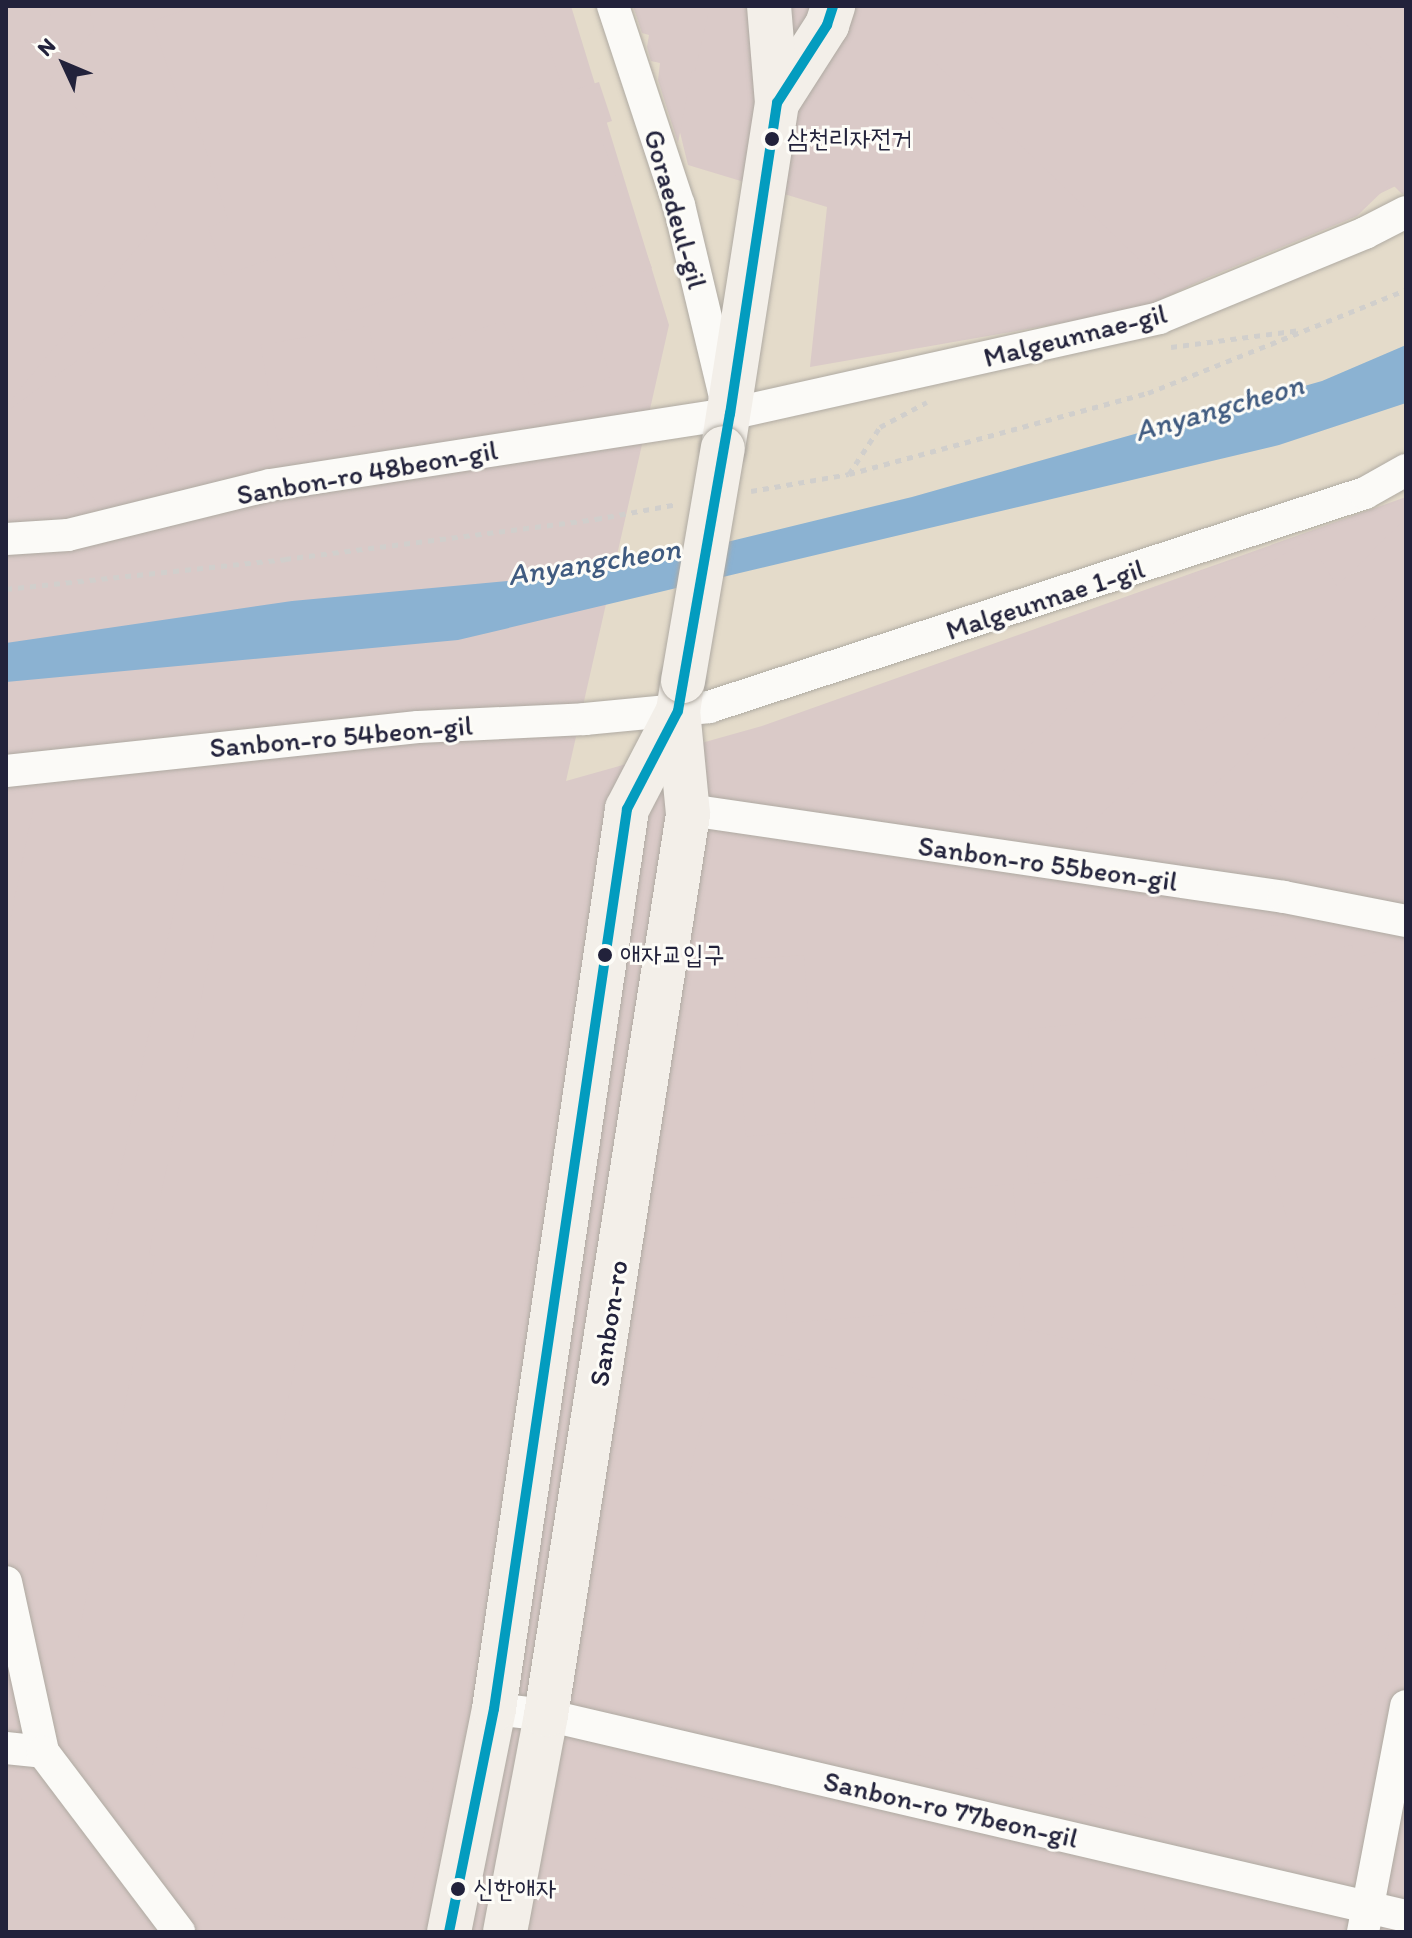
<!DOCTYPE html>
<html>
<head>
<meta charset="utf-8">
<style>
  body { margin:0 }
  #map { position:relative; width:1412px; height:1938px; overflow:hidden; background:#e4dbca; font-family:Itim,"Poor Story",sans-serif }
  div>[style] { position:absolute }
  [style*='--x'] { left:calc(var(--x)*1px); top:calc(var(--y)*1px); width:calc(var(--w)*1px); rotate:calc(var(--a)*1deg) }
  .industrial>* { inset:0; background:#dacac8 }
  .water>* { inset:0; background:#8bb2d2 }
  .building>* { inset:0; background:#dacac8; transform-origin:0 0 }
  .path>* { height:5px; margin-top:-2.5px; transform-origin:0; background:repeating-linear-gradient(90deg,#d1cfcc 0 6px,transparent 0 12px) }
  .roads { filter:drop-shadow(0 0 2px #afaaa2) drop-shadow(0 0 2px #afaaa2) }
  .street>* { height:32px; margin:-16px; padding:0 16px; transform-origin:16px; border-radius:16px; background:#fbfaf7 }
  .secondary>* { height:44px; margin:-22px; padding:0 22px; transform-origin:22px; border-radius:22px; background:#f3efe9 }
  .bridges { filter:drop-shadow(0 0 2px #afaaa2) drop-shadow(0 0 2px #afaaa2) }
  .secondary-bridge>* { height:44px; margin:-22px; padding:0 22px; transform-origin:22px; border-radius:22px; background:#f3efe9 }
  .bus-1>* { height:10px; margin:-5px; padding:0 5px; transform-origin:5px; border-radius:5px; background:#039cbf }
  .dots>* { width:22px; height:22px; translate:-50% -50%; box-sizing:border-box; border:4px solid #fdfcf7; border-radius:50% }
  span { translate:-50% -50%; white-space:nowrap; text-align:center; line-height:1.15; -webkit-text-stroke:6px #fdfcf7; paint-order:stroke }
  .bus-label { font-size:26px; color:#22223b }
  .left { translate:0 -50%; text-align:left }
  .street-label { font-size:28px; color:#22223b }
  .water-label { font-size:30px; color:#405b80; font-style:italic }
  .frame { position:absolute; inset:0; border:8px solid #22223b; pointer-events:none }
  .north { position:absolute; left:24px; top:24px; width:80px; height:80px; -webkit-text-stroke:6px #fdfcf7; paint-order:stroke; rotate:314deg; font-size:22px; font-weight:700; line-height:32px; text-align:center; color:#22223b }
  .north::after { content:''; display:block; margin:auto; width:28px; height:36px; background:#22223b; clip-path:polygon(50% 0,100% 100%,50% 72%,0 100%) }
</style>
</head>
<body>
<div id="map">
  <div class="industrial">
    <i style="clip-path:polygon(6px 6px,571px 6px,669px 325px,566px 781px,762px 726px,1406px 497px,1406px 1932px,6px 1932px)"></i>
    <i style="clip-path:polygon(649px 6px,1406px 6px,1406px 181px,1142px 309px,810px 367px,827px 207px,688px 165px)"></i>
  </div>
  <div class="water">
    <i style="clip-path:polygon(1406px 345px,1406px 403px,1279px 445px,458px 640px,6px 682px,6px 643px,292px 601px,603px 572px,912px 497px,1322px 381px)"></i>
  </div>
  <div class="building">
    <i style="clip-path:polygon(48px 6px,89px 6px,94px 30px,47px 83px,140px 163px,160px 220px,6px 406px,6px 64px,51px 16px)"></i>
    <i style="clip-path:polygon(197px 6px,535px 6px,564px 93px,599px 82px,612px 121px,596px 126px,652px 268px,581px 293px,611px 377px,533px 405px,503px 321px,433px 345px,414px 291px,351px 312px,327px 240px,224px 275px,208px 227px,228px 220px,193px 110px,183px 114px,152px 21px)"></i>
    <i style="clip-path:polygon(633px 6px,710px 6px,695px 71px,692px 70px,678px 143px,658px 80px,660px 63px,651px 61px,647px 47px,649px 35px,642px 33px)"></i>
    <i style="clip-path:polygon(1004px 6px,1326px 6px,1392px 68px,1406px 53px,1406px 193px,1402px 194px,1391px 183px,1357px 216px,1173px 292px,929px 57px,961px 23px)"></i>
    <i style="clip-path:polygon(158px 302px,206px 369px,143px 414px,173px 454px,100px 507px,71px 468px,6px 504px,6px 412px)"></i>
    <i style="left:369px;top:326px;width:96px;height:110px;rotate:80deg"></i>
    <i style="clip-path:polygon(1406px 518px,1406px 587px,1360px 632px,1201px 731px,1170px 681px,1113px 736px,1147px 770px,1068px 846px,999px 775px,1122px 655px,1308px 539px,1337px 586px)"></i>
    <i style="clip-path:polygon(1341px 666px,1380px 708px,1375px 729px,1281px 817px,1266px 801px,1241px 824px,1209px 790px)"></i>
    <i style="clip-path:polygon(33px 809px,188px 840px,106px 1243px,6px 1223px,6px 940px)"></i>
    <i style="clip-path:polygon(231px 852px,386px 882px,301px 1305px,307px 1306px,219px 1741px,434px 1783px,404px 1932px,359px 1932px,209px 1903px,224px 1825px,144px 1809px,166px 1698px,70px 1679px,155px 1256px,149px 1254px)"></i>
    <i style="clip-path:polygon(1267px 925px,1291px 927px,1303px 958px,1352px 945px,1355px 958px,1403px 945px,1406px 957px,1406px 998px,1325px 1020px,1342px 1068px,1406px 1050px,1406px 1291px,1392px 1295px,1406px 1346px,1406px 1372px,1334px 1392px,1264px 1135px,1246px 1091px,1267px 1084px,1217px 943px)"></i>
    <i style="left:804px;top:955px;width:177px;height:71px;rotate:86deg"></i>
    <i style="clip-path:polygon(1163px 1016px,1173px 1124px,1184px 1123px,1188px 1169px,1029px 1184px,1025px 1138px,1038px 1137px,1028px 1029px)"></i>
    <i style="clip-path:polygon(1013px 1184px,1025px 1329px,1136px 1354px,1130px 1379px,1221px 1401px,1202px 1480px,1276px 1498px,1235px 1664px,1170px 1649px,1151px 1726px,1056px 1703px,1037px 1782px,894px 1750px,942px 1541px,688px 1479px,722px 1341px,974px 1402px,996px 1306px,787px 1323px,777px 1204px)"></i>
    <i style="left:1182px;top:1225px;width:58px;height:60px;rotate:87deg"></i>
    <i style="clip-path:polygon(1389px 1631px,1374px 1709px,1290px 1743px,1313px 1748px,1199px 1793px,1179px 1744px,1337px 1681px,1333px 1671px)"></i>
    <i style="left:1330px;top:1752px;width:36px;height:103px;rotate:11deg"></i>
    <i style="left:613px;top:1772px;width:179px;height:96px;rotate:15deg"></i>
    <i style="clip-path:polygon(6px 1784px,28px 1805px,42px 1795px,72px 1832px,77px 1828px,139px 1911px,112px 1932px,6px 1932px)"></i>
    <i style="clip-path:polygon(1120px 1785px,1146px 1788px,1152px 1819px,1069px 1799px)"></i>
    <i style="clip-path:polygon(1143px 1899px,1149px 1932px,1034px 1932px,1033px 1921px)"></i>
  </div>
  <div class="path">
    <i style="--x:1171;--y:347;--w:130;--a:-7.5"></i>
    <i style="--x:849;--y:474;--w:56;--a:-56.6"></i>
    <i style="--x:880;--y:427;--w:53;--a:-28"></i>
    <i style="--x:751;--y:491;--w:99;--a:-9.8"></i>
    <i style="--x:849;--y:474;--w:310;--a:-15.2"></i>
    <i style="--x:1148;--y:393;--w:278;--a:-21.8"></i>
    <i style="--x:6;--y:589;--w:281;--a:-6.1"></i>
    <i style="--x:285;--y:559;--w:314;--a:-7.3"></i>
    <i style="--x:596;--y:519;--w:83;--a:-10.4"></i>
  </div>
  <div class="roads">
    <div class="street">
      <i style="--x:613;--y:6;--w:210;--a:71.7"></i>
      <i style="--x:679;--y:205;--w:196;--a:76.5"></i>
      <i style="--x:6;--y:539;--w:62;--a:-3.7"></i>
      <i style="--x:68;--y:535;--w:208;--a:-13.9"></i>
      <i style="--x:270;--y:485;--w:465;--a:-8.8"></i>
      <i style="--x:730;--y:414;--w:440;--a:-12.6"></i>
      <i style="--x:1159;--y:318;--w:223;--a:-22.4"></i>
      <i style="--x:1365;--y:233;--w:46;--a:-27.1"></i>
      <i style="--x:6;--y:771;--w:414;--a:-6.1"></i>
      <i style="--x:418;--y:727;--w:167;--a:-2.7"></i>
      <i style="--x:585;--y:719;--w:125;--a:-5.5"></i>
      <i style="--x:709;--y:707;--w:690;--a:-18.07"></i>
      <i style="--x:1365;--y:493;--w:47;--a:-29.3"></i>
      <i style="--x:688;--y:814;--w:15;--a:-8"></i>
      <i style="--x:703;--y:812;--w:587;--a:8.32"></i>
      <i style="--x:1284;--y:897;--w:124;--a:11.1"></i>
      <i style="--x:6;--y:1582;--w:174;--a:77.7"></i>
      <i style="--x:494;--y:1709;--w:52;--a:6.6"></i>
      <i style="--x:546;--y:1715;--w:883;--a:13.16"></i>
      <i style="--x:6;--y:1748;--w:37;--a:6"></i>
      <i style="--x:43;--y:1752;--w:226;--a:52.9"></i>
      <i style="--x:1363;--y:1932;--w:230;--a:-79.2"></i>
    </div>
    <div class="secondary">
      <i style="--x:777;--y:103;--w:93;--a:-57.3"></i>
      <i style="--x:827;--y:25;--w:20;--a:-72"></i>
      <i style="--x:723;--y:448;--w:349;--a:-81.1"></i>
      <i style="--x:777;--y:103;--w:97;--a:-94.7"></i>
      <i style="--x:449;--y:1932;--w:227;--a:-78.6"></i>
      <i style="--x:494;--y:1709;--w:910;--a:-81.59"></i>
      <i style="--x:627;--y:809;--w:110;--a:-62.5"></i>
      <i style="--x:505;--y:1932;--w:221;--a:-79.3"></i>
      <i style="--x:546;--y:1715;--w:912;--a:-81.04"></i>
      <i style="--x:688;--y:814;--w:103;--a:-95.5"></i>
      <i style="--x:678;--y:711;--w:30;--a:-81"></i>
    </div>
  </div>
  <div class="bridges">
    <div class="secondary-bridge">
      <i style="--x:683;--y:681;--w:236;--a:-80.3"></i>
    </div>
  </div>
  <div class="bus-1">
    <i style="--x:449;--y:1932;--w:227;--a:-78.6"></i>
    <i style="--x:494;--y:1709;--w:910;--a:-81.59"></i>
    <i style="--x:627;--y:809;--w:110;--a:-62.5"></i>
    <i style="--x:678;--y:711;--w:302;--a:-80.1"></i>
    <i style="--x:730;--y:414;--w:315;--a:-81.4"></i>
    <i style="--x:777;--y:103;--w:93;--a:-57.3"></i>
    <i style="--x:827;--y:25;--w:20;--a:-72"></i>
  </div>
  <div class="dots">
    <i style="left:772px;top:139px;background:#22223b"></i>
    <i style="left:605px;top:955px;background:#22223b"></i>
    <i style="left:458px;top:1889px;background:#22223b"></i>
  </div>
  <div class="bus-label">
    <span class="left" style="left:787px;top:139px">삼천리자전거</span>
    <span class="left" style="left:620px;top:955px">애자교입구</span>
    <span class="left" style="left:473px;top:1889px">신한애자</span>
  </div>
  <div class="street-label">
    <span style="left:676px;top:209px;rotate:74deg">Goraedeul-gil</span>
    <span style="left:1075px;top:335px;rotate:-14deg">Malgeunnae-gil</span>
    <span style="left:367px;top:472px;rotate:-10deg">Sanbon-ro 48beon-gil</span>
    <span style="left:1045px;top:599px;rotate:-18deg">Malgeunnae 1-gil</span>
    <span style="left:341px;top:736px;rotate:-5deg">Sanbon-ro 54beon-gil</span>
    <span style="left:1048px;top:863px;rotate:8deg">Sanbon-ro 55beon-gil</span>
    <span style="left:608px;top:1323px;rotate:-81deg">Sanbon-ro</span>
    <span style="left:951px;top:1809px;rotate:13deg">Sanbon-ro 77beon-gil</span>
  </div>
  <div class="water-label">
    <span style="left:1219px;top:408px;rotate:-16deg">Anyangcheon</span>
    <span style="left:594px;top:562px;rotate:-9deg">Anyangcheon</span>
  </div>
  <div class="frame"></div>
  <div class="north">N</div>
</div>
</body>
</html>
